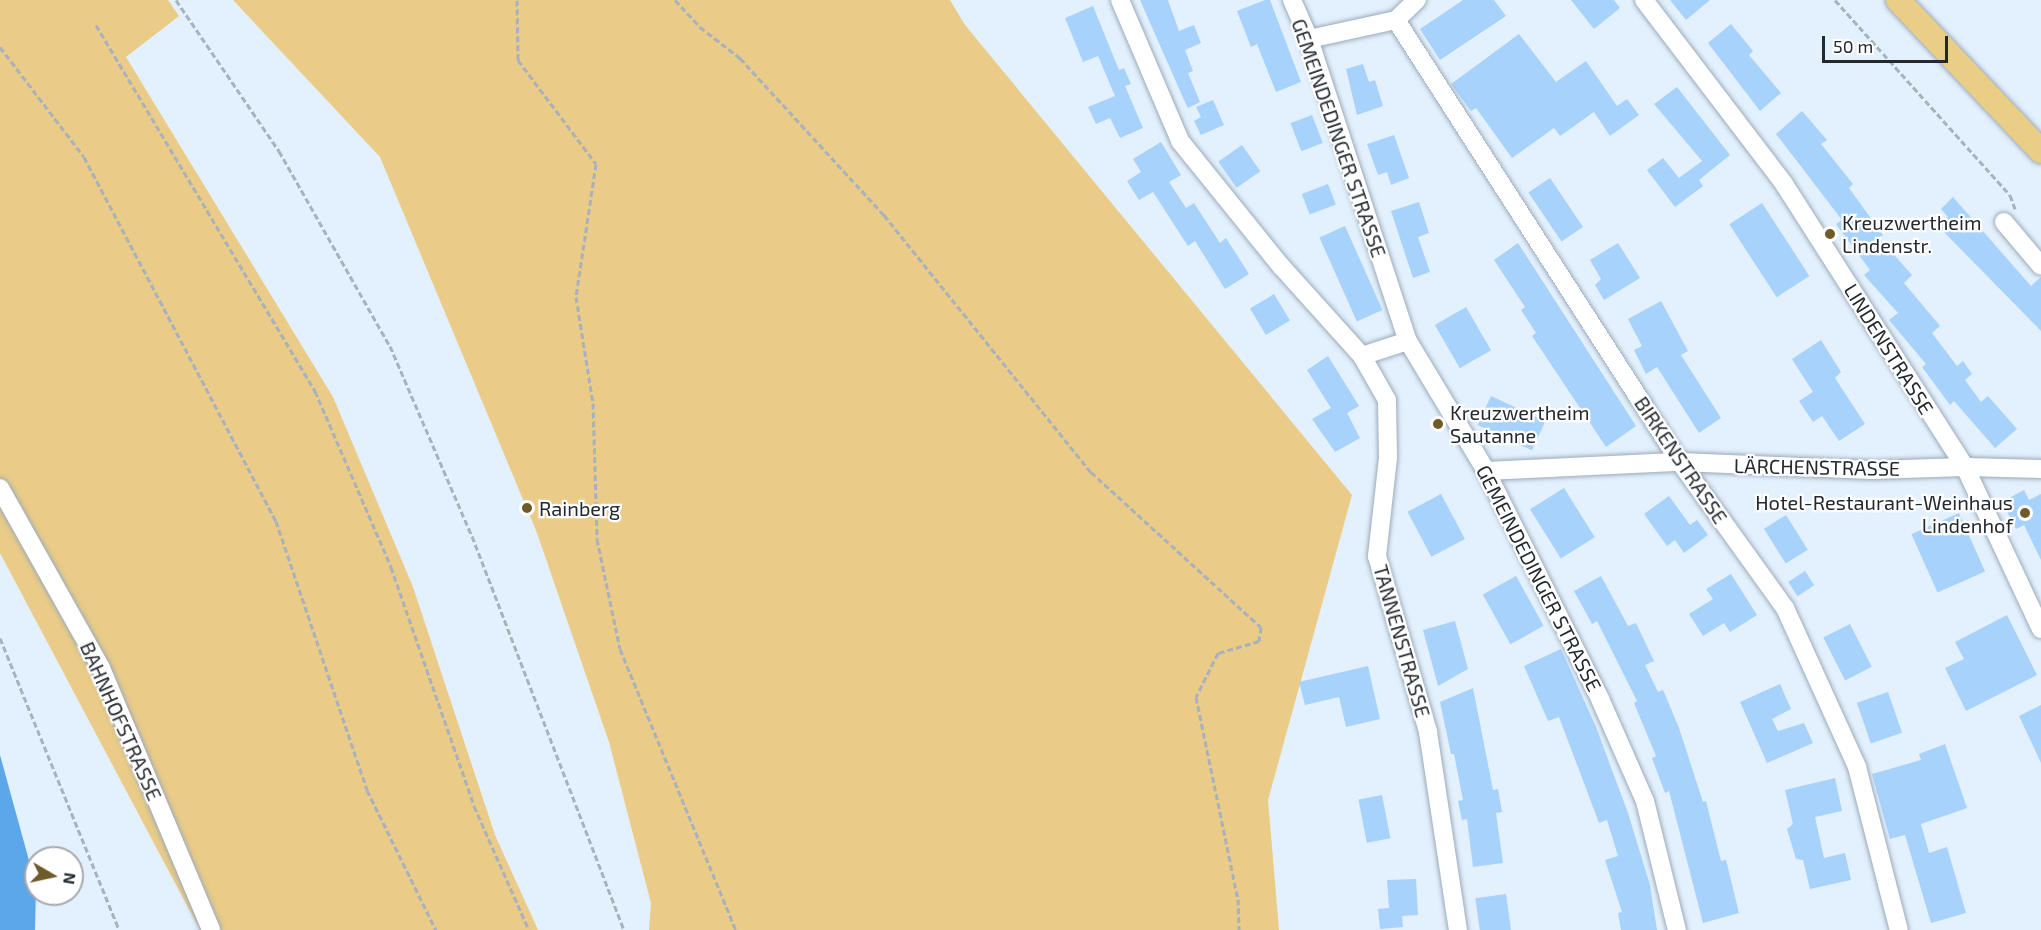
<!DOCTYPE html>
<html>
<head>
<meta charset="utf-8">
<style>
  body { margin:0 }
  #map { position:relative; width:2041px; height:930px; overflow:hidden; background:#e3f0fd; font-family:"Exo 2",sans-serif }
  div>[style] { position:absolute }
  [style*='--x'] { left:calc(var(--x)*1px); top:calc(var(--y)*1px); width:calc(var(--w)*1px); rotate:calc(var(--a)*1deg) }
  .green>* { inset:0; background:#eacb87 }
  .water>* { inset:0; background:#5ca7e9 }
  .building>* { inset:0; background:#a7d2fb; transform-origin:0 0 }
  .path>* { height:3px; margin-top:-1.5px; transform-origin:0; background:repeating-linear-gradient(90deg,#a7b2bc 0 6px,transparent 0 9px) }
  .roads { filter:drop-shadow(0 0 2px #9babba) drop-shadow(0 0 2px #9babba) }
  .minor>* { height:18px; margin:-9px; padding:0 9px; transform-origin:9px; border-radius:9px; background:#fff }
  .major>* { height:24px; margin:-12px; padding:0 12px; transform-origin:12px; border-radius:12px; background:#eace85 }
  .dots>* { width:16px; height:16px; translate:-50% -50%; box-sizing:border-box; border:3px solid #fff; border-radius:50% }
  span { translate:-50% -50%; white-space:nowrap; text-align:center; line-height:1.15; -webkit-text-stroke:4.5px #fff; paint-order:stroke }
  .street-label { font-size:20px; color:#23292f }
  .poi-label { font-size:20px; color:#23292f }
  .left { translate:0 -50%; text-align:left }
  .right { translate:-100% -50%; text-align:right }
  .north { position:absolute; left:24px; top:846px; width:60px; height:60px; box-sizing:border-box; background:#fff; border:2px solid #a7a9ac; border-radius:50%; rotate:99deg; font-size:16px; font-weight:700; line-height:24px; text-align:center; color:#23292f }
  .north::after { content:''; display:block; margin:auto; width:21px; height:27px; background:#6f5a29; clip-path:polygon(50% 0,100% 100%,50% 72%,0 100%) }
  .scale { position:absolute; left:1822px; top:36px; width:126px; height:27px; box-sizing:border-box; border:3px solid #23292f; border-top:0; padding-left:8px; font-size:18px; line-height:21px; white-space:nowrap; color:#23292f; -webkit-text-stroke:4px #fff; paint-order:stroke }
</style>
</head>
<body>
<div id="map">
  <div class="green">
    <i style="clip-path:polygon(0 0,168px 0,179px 16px,126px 57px,333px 397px,413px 587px,495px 835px,538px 930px,200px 930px,0 553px)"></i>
    <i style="clip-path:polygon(233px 0,950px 0,965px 25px,1352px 495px,1268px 800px,1279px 930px,649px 930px,651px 903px,609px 742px,537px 533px,380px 157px)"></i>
  </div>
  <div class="water">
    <i style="clip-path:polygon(0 755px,36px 886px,35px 930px,0 930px)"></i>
  </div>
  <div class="building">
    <i style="clip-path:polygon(1140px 0,1168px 0,1179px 31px,1194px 25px,1201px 43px,1185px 50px,1193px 71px,1188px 73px,1200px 102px,1188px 108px,1184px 100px)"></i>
    <i style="clip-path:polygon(1265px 0,1270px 0,1301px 82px,1276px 92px,1257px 44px,1251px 47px,1237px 11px)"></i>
    <i style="clip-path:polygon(1463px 0,1494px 0,1506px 16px,1440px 60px,1420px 29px)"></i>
    <i style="clip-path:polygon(1571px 0,1614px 0,1620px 8px,1594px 29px)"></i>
    <i style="clip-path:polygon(1670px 0,1710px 0,1686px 20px)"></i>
    <i style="clip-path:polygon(1093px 6px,1119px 70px,1124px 68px,1131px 84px,1125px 86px,1143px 128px,1120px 138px,1110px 118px,1096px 124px,1088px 107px,1115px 96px,1098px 56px,1083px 62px,1065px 18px)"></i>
    <i style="clip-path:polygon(1731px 24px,1753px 51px,1749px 55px,1781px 93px,1760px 111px,1708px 43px)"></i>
    <i style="clip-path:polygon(1519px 34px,1556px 82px,1586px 61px,1617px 106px,1627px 99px,1639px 115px,1610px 136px,1594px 112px,1560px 136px,1554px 128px,1512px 158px,1476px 108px,1471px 111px,1451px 84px)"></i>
    <i style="clip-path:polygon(1363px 64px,1369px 82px,1375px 80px,1383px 106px,1357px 115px,1346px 69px)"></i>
    <i style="clip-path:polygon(1677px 87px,1730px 155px,1699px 180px,1703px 186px,1675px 207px,1647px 170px,1663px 158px,1679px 178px,1702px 161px,1654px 104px)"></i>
    <i style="clip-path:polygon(1213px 100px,1224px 125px,1201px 135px,1194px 121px,1201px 117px,1196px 107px)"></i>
    <i style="clip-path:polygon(1802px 111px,1827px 140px,1821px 144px,1853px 184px,1849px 188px,1883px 235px,1879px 238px,1912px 275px,1904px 283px,1940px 326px,1932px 333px,1957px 366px,1963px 361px,1972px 374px,1965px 380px,1981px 402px,1988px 396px,2017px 429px,1995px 448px,1954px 401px,1950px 405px,1922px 367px,1926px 364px,1889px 320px,1898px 313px,1864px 275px,1870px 270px,1836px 224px,1842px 220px,1776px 134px)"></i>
    <i style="left:1312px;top:115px;width:30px;height:23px;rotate:69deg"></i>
    <i style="clip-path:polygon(1394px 135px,1409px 178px,1391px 185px,1387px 172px,1378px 175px,1367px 144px)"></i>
    <i style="clip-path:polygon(1161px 142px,1181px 175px,1169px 182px,1186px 208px,1194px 203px,1220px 243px,1226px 238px,1249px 274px,1225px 289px,1195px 241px,1188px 246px,1153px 192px,1139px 200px,1127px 181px,1141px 172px,1133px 159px)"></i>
    <i style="left:1242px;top:145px;width:32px;height:29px;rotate:55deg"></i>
    <i style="left:1550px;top:178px;width:59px;height:26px;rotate:56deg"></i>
    <i style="left:1328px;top:184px;width:22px;height:28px;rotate:69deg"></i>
    <i style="clip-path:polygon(1953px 197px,2031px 286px,2041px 277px,2041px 331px,1938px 226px,1948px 217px,1941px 209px)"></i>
    <i style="clip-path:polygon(1419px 202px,1429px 233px,1418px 237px,1430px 272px,1413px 278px,1391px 211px)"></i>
    <i style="left:1762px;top:203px;width:87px;height:39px;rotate:57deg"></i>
    <i style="left:1345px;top:226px;width:92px;height:28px;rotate:66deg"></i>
    <i style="clip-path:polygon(1518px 243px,1636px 426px,1606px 447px,1532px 336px,1536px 333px,1521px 310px,1525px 307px,1494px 260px)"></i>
    <i style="clip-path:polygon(1618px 243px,1640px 278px,1604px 300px,1595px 285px,1601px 279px,1590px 260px)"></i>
    <i style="left:1274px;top:294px;width:31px;height:28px;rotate:59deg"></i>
    <i style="clip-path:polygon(1661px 301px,1688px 351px,1681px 355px,1721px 418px,1699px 433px,1657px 367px,1646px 374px,1634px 350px,1642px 346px,1628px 319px)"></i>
    <i style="left:1466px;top:307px;width:50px;height:36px;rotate:60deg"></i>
    <i style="clip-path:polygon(1821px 340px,1841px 372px,1835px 378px,1865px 424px,1839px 441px,1822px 416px,1813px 422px,1799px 401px,1813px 392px,1792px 359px)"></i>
    <i style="clip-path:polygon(1328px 356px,1359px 406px,1347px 413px,1360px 438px,1335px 452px,1312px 419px,1331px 408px,1307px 370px)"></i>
    <i style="left:1491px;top:396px;width:60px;height:32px;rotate:25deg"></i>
    <i style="left:1564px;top:488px;width:58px;height:40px;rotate:58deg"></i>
    <i style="clip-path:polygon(2024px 490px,2029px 500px,2041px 494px,2041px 560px,2024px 525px,2016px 529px,2002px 502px)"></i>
    <i style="left:1441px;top:494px;width:51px;height:38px;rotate:62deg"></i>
    <i style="clip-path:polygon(1669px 496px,1690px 525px,1697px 520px,1708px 535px,1684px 553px,1675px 540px,1667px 546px,1644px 514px)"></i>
    <i style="left:1959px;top:513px;width:64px;height:52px;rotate:66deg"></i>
    <i style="left:1786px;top:515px;width:41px;height:26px;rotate:58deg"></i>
    <i style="left:1805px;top:571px;width:17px;height:20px;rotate:57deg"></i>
    <i style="clip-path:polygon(1731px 574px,1757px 615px,1730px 632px,1724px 623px,1703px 636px,1689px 614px,1713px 599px,1706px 589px)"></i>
    <i style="left:1516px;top:576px;width:57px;height:38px;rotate:61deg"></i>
    <i style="clip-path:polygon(1601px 576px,1628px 626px,1636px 623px,1654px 661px,1645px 665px,1658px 692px,1663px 690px,1679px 728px,1703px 802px,1706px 801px,1721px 861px,1726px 860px,1739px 913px,1703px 923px,1669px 791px,1665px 793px,1652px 758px,1656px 756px,1634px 703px,1637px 701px,1597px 621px,1592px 624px,1574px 591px)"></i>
    <i style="clip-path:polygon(2007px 615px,2037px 675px,1966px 711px,1945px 668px,1964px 659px,1955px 642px)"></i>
    <i style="clip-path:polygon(1455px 621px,1468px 669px,1438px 686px,1423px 630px)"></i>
    <i style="left:1850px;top:624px;width:48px;height:30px;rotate:63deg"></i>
    <i style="clip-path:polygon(1561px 649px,1596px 727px,1628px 813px,1650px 885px,1657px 930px,1621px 930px,1618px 913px,1622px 912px,1605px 860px,1618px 856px,1607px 820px,1599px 823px,1559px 717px,1548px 721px,1524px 666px)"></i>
    <i style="clip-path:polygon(1368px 666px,1380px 719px,1346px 727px,1339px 697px,1305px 705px,1299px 682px)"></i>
    <i style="clip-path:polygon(1780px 684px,1791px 709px,1772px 719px,1778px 731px,1804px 723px,1813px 743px,1767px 763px,1740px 702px)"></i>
    <i style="clip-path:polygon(1473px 688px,1493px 790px,1498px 789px,1502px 812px,1496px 813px,1503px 863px,1473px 867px,1467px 819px,1462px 820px,1458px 801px,1463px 800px,1454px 754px,1451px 754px,1440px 702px)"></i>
    <i style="left:1888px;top:692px;width:43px;height:33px;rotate:71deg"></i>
    <i style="clip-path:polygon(2041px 705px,2041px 763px,2019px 716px)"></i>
    <i style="clip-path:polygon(1945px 744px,1967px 808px,1921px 824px,1929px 853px,1947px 847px,1966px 913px,1931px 923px,1905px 835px,1890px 839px,1872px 774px,1921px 760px,1919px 754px)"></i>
    <i style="clip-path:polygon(1835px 778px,1842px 811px,1815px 817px,1824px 858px,1845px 853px,1851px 880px,1810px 889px,1803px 860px,1796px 859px,1787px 829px,1793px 824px,1785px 790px)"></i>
    <i style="left:1382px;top:795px;width:44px;height:24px;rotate:79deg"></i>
    <i style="clip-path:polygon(1416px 879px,1418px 915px,1402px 916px,1403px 927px,1380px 929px,1378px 909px,1389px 908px,1387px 880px)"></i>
    <i style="left:1506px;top:894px;width:36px;height:31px;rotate:82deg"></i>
  </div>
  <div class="path">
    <i style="--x:176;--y:0;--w:183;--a:55.7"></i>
    <i style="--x:279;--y:151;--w:224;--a:60.4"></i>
    <i style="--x:390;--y:346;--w:207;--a:66.7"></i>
    <i style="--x:472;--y:536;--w:422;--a:68.9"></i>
    <i style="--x:517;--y:0;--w:60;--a:89"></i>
    <i style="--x:518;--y:60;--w:130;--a:53.1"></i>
    <i style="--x:596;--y:164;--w:134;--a:98.6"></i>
    <i style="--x:576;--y:297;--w:107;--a:80.9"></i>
    <i style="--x:593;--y:403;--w:136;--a:88.3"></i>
    <i style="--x:597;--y:539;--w:112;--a:78.2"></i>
    <i style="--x:620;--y:649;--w:304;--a:67.6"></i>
    <i style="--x:675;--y:0;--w:37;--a:47"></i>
    <i style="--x:700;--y:27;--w:51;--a:37.8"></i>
    <i style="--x:740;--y:58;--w:213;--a:47.5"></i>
    <i style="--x:884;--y:215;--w:330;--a:51.2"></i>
    <i style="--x:1091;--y:472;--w:230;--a:42.4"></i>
    <i style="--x:1261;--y:627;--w:14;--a:98"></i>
    <i style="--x:1259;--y:641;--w:43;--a:163.7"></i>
    <i style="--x:1218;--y:653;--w:49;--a:116.6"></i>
    <i style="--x:1196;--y:697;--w:206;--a:78.3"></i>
    <i style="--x:1238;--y:899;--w:31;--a:88"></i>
    <i style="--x:1835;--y:0;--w:262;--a:48.1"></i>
    <i style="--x:2010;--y:195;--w:15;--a:70"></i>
    <i style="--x:96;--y:25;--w:427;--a:59.1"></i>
    <i style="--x:315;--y:391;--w:192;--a:66.6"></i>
    <i style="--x:391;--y:567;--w:253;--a:70.8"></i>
    <i style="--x:474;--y:806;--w:136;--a:66.1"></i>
    <i style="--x:0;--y:47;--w:138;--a:52.6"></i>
    <i style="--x:84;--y:157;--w:412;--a:62.2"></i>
    <i style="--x:276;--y:521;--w:284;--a:71.3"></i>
    <i style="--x:367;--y:790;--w:156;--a:63.8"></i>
    <i style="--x:0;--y:638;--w:315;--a:67.8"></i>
  </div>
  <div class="roads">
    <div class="minor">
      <i style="--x:1120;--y:0;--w:153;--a:66.9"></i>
      <i style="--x:1180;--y:141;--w:161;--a:51.1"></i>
      <i style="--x:1281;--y:266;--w:121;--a:48"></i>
      <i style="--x:1362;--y:356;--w:51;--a:60.4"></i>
      <i style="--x:1387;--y:400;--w:58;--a:89"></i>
      <i style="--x:1388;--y:458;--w:99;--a:96.4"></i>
      <i style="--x:1377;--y:556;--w:183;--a:73.8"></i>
      <i style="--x:1428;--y:732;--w:200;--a:81.4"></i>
      <i style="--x:1292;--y:0;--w:43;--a:66.4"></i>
      <i style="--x:1309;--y:39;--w:318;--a:71.9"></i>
      <i style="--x:1408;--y:341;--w:152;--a:59"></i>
      <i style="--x:1486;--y:471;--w:255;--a:63.4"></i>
      <i style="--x:1600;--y:699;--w:111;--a:66.2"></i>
      <i style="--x:1645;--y:801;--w:133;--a:76.1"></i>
      <i style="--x:1644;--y:0;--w:231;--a:52.7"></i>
      <i style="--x:1784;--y:184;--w:336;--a:57.4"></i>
      <i style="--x:1965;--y:467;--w:179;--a:64.9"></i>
      <i style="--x:1396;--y:20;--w:525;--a:57.28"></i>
      <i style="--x:1680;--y:462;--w:180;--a:54.3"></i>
      <i style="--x:1785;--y:608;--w:175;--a:65.6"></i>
      <i style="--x:1857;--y:767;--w:168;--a:75.6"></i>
      <i style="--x:1309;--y:39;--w:89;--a:-12.3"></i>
      <i style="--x:1396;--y:20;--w:29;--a:-44"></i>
      <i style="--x:2004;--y:222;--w:57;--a:49.9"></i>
      <i style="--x:1362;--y:356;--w:48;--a:-18.1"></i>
      <i style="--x:1486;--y:471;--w:194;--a:-2.7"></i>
      <i style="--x:1680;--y:462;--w:192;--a:2.4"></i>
      <i style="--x:1872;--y:470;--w:93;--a:-1.8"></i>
      <i style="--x:1965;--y:467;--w:76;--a:1.5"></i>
      <i style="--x:0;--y:488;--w:206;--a:60.7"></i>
      <i style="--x:101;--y:668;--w:284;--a:67.2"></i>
    </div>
    <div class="major">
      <i style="--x:1898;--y:0;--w:208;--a:46.6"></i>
    </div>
  </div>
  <div class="dots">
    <i style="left:1830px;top:234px;background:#6f5a29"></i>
    <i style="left:1438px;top:424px;background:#6f5a29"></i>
    <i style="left:527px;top:508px;background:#6f5a29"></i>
    <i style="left:2025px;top:513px;background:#6f5a29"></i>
  </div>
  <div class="street-label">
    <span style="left:1339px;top:138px;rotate:71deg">GEMEINDEDINGER STRASSE</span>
    <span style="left:1889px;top:349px;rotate:58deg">LINDENSTRASSE</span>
    <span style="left:1681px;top:460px;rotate:56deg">BIRKENSTRASSE</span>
    <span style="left:1817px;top:467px;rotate:1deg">LÄRCHENSTRASSE</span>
    <span style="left:1539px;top:578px;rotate:63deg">GEMEINDEDINGER STRASSE</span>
    <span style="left:1402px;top:641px;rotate:74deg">TANNENSTRASSE</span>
    <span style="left:121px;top:721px;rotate:66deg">BAHNHOFSTRASSE</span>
  </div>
  <div class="poi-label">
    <span class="left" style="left:1842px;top:234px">Kreuzwertheim<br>Lindenstr.</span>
    <span class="left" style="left:1450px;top:424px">Kreuzwertheim<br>Sautanne</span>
    <span class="right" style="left:2013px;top:514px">Hotel-Restaurant-Weinhaus<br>Lindenhof</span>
    <span class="left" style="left:539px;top:508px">Rainberg</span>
  </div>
  <div class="north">N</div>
  <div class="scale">50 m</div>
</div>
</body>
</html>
